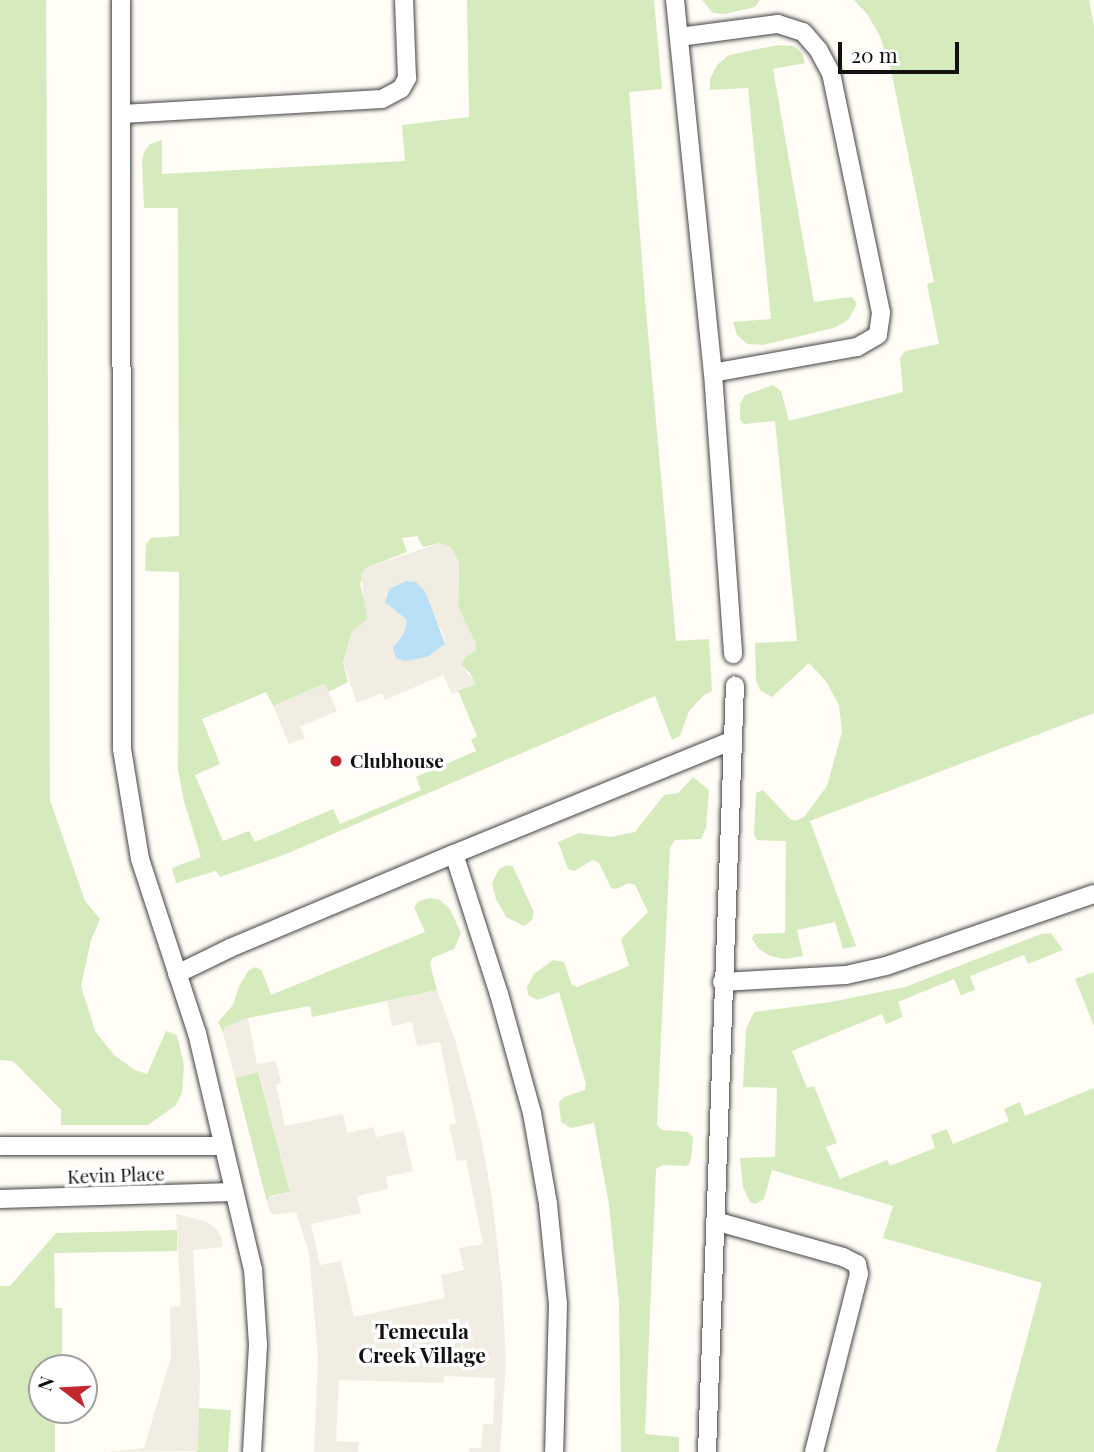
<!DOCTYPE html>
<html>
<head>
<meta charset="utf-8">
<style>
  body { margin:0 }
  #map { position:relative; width:1094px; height:1452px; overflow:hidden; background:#fffdf5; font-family:"Playfair Display",serif }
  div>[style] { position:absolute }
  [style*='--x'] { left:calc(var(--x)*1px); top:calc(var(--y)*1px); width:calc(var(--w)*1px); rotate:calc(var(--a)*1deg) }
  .green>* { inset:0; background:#d5ebbd; transform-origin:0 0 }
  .plaza>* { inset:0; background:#f1ede2 }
  .water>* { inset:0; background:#b9e0f7 }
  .roads { filter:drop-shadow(0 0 2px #444) drop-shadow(0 0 2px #444) }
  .service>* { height:18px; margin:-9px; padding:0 9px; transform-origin:9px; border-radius:9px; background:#fff }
  .dots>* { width:19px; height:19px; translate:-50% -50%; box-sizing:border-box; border:4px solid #fff; border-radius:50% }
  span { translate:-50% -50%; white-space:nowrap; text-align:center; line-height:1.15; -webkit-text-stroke:7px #fff; paint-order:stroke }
  .poi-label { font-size:19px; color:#111; font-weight:700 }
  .left { translate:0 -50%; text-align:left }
  .street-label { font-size:19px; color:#111 }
  .neighbourhood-label { font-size:21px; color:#111; font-weight:700 }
  .north { position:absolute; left:28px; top:1354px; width:70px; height:70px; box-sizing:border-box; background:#fff; border:2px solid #a0a0a0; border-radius:50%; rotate:287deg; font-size:19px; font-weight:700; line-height:28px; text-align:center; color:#111 }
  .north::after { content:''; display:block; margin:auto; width:24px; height:32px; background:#c4262e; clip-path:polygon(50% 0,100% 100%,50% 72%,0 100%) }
  .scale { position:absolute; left:838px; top:42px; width:121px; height:32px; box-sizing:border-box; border:4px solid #111; border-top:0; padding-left:9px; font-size:21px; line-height:24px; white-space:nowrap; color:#111; -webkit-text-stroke:5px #fff; paint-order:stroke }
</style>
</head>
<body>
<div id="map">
  <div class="green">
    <i style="clip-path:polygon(0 0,46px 0,50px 800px,85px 901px,100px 919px,91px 940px,81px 986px,95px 1031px,114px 1055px,135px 1070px,147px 1074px,166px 1031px,177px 1035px,184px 1065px,182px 1093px,176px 1105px,148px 1125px,61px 1125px,61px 1110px,13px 1061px,0 1060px)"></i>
    <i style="clip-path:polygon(evenodd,467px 0,654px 0,662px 89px,629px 92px,646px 311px,676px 641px,709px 639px,712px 691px,704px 695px,689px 711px,680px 736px,672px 740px,655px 696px,286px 854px,220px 877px,216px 871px,176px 883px,172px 868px,201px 857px,184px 801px,178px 770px,179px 572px,145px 571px,146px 544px,151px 538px,179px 536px,178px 208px,144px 208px,142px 161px,144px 152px,150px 144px,162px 140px,162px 174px,405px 161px,402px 125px,469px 117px,467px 0,417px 536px,423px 547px,440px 543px,459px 562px,458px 607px,476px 644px,476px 651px,465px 657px,461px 665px,470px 673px,475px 684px,458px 691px,477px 736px,471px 740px,476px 751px,416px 777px,421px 790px,340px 824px,333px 809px,255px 842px,249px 831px,223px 841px,195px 775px,220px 764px,202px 719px,266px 692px,273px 706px,324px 684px,328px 692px,348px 682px,343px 662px,352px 632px,367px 620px,368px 613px,360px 584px,366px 568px,407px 552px,402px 538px,417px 536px)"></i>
    <i style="clip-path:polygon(702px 0,760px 0,755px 7px,725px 14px,713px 13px)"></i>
    <i style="clip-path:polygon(854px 0,1089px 0,1094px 26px,1094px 713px,810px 821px,856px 946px,843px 949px,835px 922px,797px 930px,803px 956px,784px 959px,770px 956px,759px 949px,752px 939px,754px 934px,785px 933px,786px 841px,757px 840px,754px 834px,756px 793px,763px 790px,790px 819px,796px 821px,804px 817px,827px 786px,842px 732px,839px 705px,826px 681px,809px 663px,772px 697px,760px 690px,756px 681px,755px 643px,797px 641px,775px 421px,744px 424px,740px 419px,740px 404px,745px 395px,773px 385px,781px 391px,789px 421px,903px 392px,900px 358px,905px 351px,939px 344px,927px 284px,934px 282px,891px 70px,880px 36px,867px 14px)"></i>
    <i style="clip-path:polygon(778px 45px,794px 46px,802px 53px,805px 63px,773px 69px,814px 302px,852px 297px,857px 304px,848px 320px,834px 328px,763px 345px,747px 344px,737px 335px,733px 322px,771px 319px,748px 88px,710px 90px,710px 79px,717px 65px,729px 55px)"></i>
    <i style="clip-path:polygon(693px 777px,709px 790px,706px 828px,701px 839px,675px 840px,670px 847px,657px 1125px,662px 1130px,688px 1132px,693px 1137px,692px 1152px,690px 1163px,686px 1166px,663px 1165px,656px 1169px,645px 1434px,679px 1437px,679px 1452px,621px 1452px,619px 1302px,609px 1205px,594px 1123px,571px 1128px,561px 1122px,559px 1102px,564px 1097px,585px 1090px,586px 1084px,559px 992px,537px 1000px,528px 995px,527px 987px,534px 974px,553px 960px,564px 962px,572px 985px,577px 987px,629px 966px,621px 939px,648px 912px,635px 885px,629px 883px,616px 889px,611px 888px,599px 863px,593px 860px,574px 871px,568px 869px,558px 842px,579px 833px,611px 837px,635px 832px,664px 795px,678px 793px)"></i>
    <i style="clip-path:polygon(508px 865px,513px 867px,534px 912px,532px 920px,524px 926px,506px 917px,496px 899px,492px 883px,499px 869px)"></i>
    <i style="clip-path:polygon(430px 898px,440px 900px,450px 909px,461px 933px,454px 949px,432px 958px,430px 964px,437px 990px,312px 1017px,310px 1006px,248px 1018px,225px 1027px,223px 1033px,218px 1022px,233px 1005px,239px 986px,249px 970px,256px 967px,262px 971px,271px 995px,425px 932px,414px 907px,419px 901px)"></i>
    <i style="clip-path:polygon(1051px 933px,1063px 950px,1028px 964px,1024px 955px,970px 976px,975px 990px,961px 995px,954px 979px,898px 1002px,903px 1017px,886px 1024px,882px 1014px,792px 1051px,807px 1088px,814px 1086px,837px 1143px,826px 1147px,840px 1179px,887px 1160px,890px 1166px,935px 1148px,931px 1135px,947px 1129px,953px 1144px,1009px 1121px,1004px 1109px,1020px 1102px,1025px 1116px,1094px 1088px,1094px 1452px,996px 1452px,1042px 1283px,883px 1238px,893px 1206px,772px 1170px,764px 1199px,755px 1204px,750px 1202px,743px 1187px,740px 1158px,775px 1157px,777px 1088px,743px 1087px,746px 1029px,754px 1012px,831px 1002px,905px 987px,1041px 934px)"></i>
    <i style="clip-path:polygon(1094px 972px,1094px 1026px,1075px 979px)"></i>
    <i style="clip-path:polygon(258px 1071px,290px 1192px,270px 1196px,267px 1202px,235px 1078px)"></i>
    <i style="clip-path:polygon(177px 1230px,177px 1251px,54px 1253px,55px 1308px,62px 1308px,62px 1368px,42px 1368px,42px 1410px,63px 1410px,63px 1418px,55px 1418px,55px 1452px,0 1452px,0 1286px,10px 1286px,56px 1233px)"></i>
    <i style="left:199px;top:1408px;width:32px;height:44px;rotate:4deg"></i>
  </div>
  <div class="plaza">
    <i style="clip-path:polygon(evenodd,440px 543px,450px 546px,459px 562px,458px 607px,476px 644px,476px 651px,465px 657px,461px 665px,476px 684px,452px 694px,443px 675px,385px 700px,382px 693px,357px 703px,343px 662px,352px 632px,367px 619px,361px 575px,366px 568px,440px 543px,406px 581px,441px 629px,445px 643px,396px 642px,404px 633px,407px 620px,385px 596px,389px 589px,406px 581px)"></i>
    <i style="clip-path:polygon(325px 684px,337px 711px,300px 727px,305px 738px,289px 744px,273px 706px)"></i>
    <i style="clip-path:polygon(437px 990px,456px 1043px,480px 1132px,492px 1198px,502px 1286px,506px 1362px,500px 1452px,469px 1452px,470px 1448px,481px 1448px,483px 1424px,493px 1424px,495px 1378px,444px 1376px,444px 1383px,339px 1380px,336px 1441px,359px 1442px,358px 1452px,314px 1452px,318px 1357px,309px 1253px,296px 1212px,274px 1215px,270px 1212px,267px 1202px,270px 1197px,290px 1192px,259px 1072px,235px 1078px,223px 1033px,225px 1027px,248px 1018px,257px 1064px,276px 1061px,281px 1083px,276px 1085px,285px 1126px,343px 1114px,347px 1133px,374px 1127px,376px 1137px,404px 1131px,413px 1171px,386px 1177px,388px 1189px,357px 1196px,361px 1213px,311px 1224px,320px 1265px,341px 1261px,354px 1317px,445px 1298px,441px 1275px,464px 1270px,459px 1248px,483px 1244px,466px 1160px,457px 1161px,449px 1125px,456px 1123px,440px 1042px,417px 1046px,412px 1022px,392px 1026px,387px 1001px)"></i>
    <i style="clip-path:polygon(176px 1214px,205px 1221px,217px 1229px,223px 1241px,222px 1247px,193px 1250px,200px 1376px,198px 1451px,108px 1452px,144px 1448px,171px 1357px,170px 1307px,181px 1306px)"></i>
  </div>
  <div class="water">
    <i style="clip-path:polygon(406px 581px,416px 582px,426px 593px,445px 644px,427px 657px,405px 661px,396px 658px,393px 648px,404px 633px,407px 620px,385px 602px,389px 589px)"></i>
  </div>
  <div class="roads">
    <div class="service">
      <i style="--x:121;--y:0;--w:749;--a:89.92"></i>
      <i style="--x:122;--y:749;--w:111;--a:80.7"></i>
      <i style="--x:140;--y:859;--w:183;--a:71.9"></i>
      <i style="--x:197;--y:1033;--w:243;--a:76.7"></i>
      <i style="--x:253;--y:1269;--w:76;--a:86.2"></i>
      <i style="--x:258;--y:1345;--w:107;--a:93.2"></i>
      <i style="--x:675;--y:0;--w:375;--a:84.2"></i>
      <i style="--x:713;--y:373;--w:282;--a:85.9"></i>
      <i style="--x:679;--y:37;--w:100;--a:-7.5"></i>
      <i style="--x:778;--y:24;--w:26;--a:18"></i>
      <i style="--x:803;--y:32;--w:23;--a:49"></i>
      <i style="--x:818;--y:49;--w:27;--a:62"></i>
      <i style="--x:831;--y:73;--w:245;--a:78.2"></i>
      <i style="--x:881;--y:313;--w:22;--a:98"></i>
      <i style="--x:878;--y:335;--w:24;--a:150"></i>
      <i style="--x:857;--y:347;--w:146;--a:169.8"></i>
      <i style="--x:122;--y:114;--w:260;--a:-3.3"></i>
      <i style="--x:382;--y:99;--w:21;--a:-28"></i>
      <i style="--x:401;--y:89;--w:13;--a:-61"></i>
      <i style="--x:407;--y:78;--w:78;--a:-92.2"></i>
      <i style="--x:454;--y:854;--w:301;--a:-22.2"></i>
      <i style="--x:177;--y:974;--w:59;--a:-26.1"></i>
      <i style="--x:230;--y:948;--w:243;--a:-22.8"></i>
      <i style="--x:454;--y:854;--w:147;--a:72.2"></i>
      <i style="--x:499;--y:994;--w:123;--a:74.5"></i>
      <i style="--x:532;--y:1113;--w:92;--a:80"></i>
      <i style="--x:548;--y:1204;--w:100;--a:84.3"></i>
      <i style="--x:558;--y:1304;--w:148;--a:91.5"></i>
      <i style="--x:722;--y:982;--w:124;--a:-3.2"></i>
      <i style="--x:846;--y:975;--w:41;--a:-12.7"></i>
      <i style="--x:886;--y:966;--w:220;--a:-19.1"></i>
      <i style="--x:0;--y:1146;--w:223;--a:0"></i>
      <i style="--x:0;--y:1199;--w:233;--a:-1.7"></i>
      <i style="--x:715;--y:1221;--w:133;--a:15.7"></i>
      <i style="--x:843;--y:1257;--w:16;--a:27"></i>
      <i style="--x:857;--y:1264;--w:10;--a:79"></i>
      <i style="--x:859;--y:1274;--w:184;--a:104.2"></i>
      <i style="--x:707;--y:1452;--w:767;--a:-87.91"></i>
    </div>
  </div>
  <div class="dots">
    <i style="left:336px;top:761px;background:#c4262e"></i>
  </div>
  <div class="poi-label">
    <span class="left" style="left:350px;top:761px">Clubhouse</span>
  </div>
  <div class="street-label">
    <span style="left:116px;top:1175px;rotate:-2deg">Kevin Place</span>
  </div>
  <div class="neighbourhood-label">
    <span style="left:422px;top:1342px">Temecula<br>Creek Village</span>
  </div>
  <div class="north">N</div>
  <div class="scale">20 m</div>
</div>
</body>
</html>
